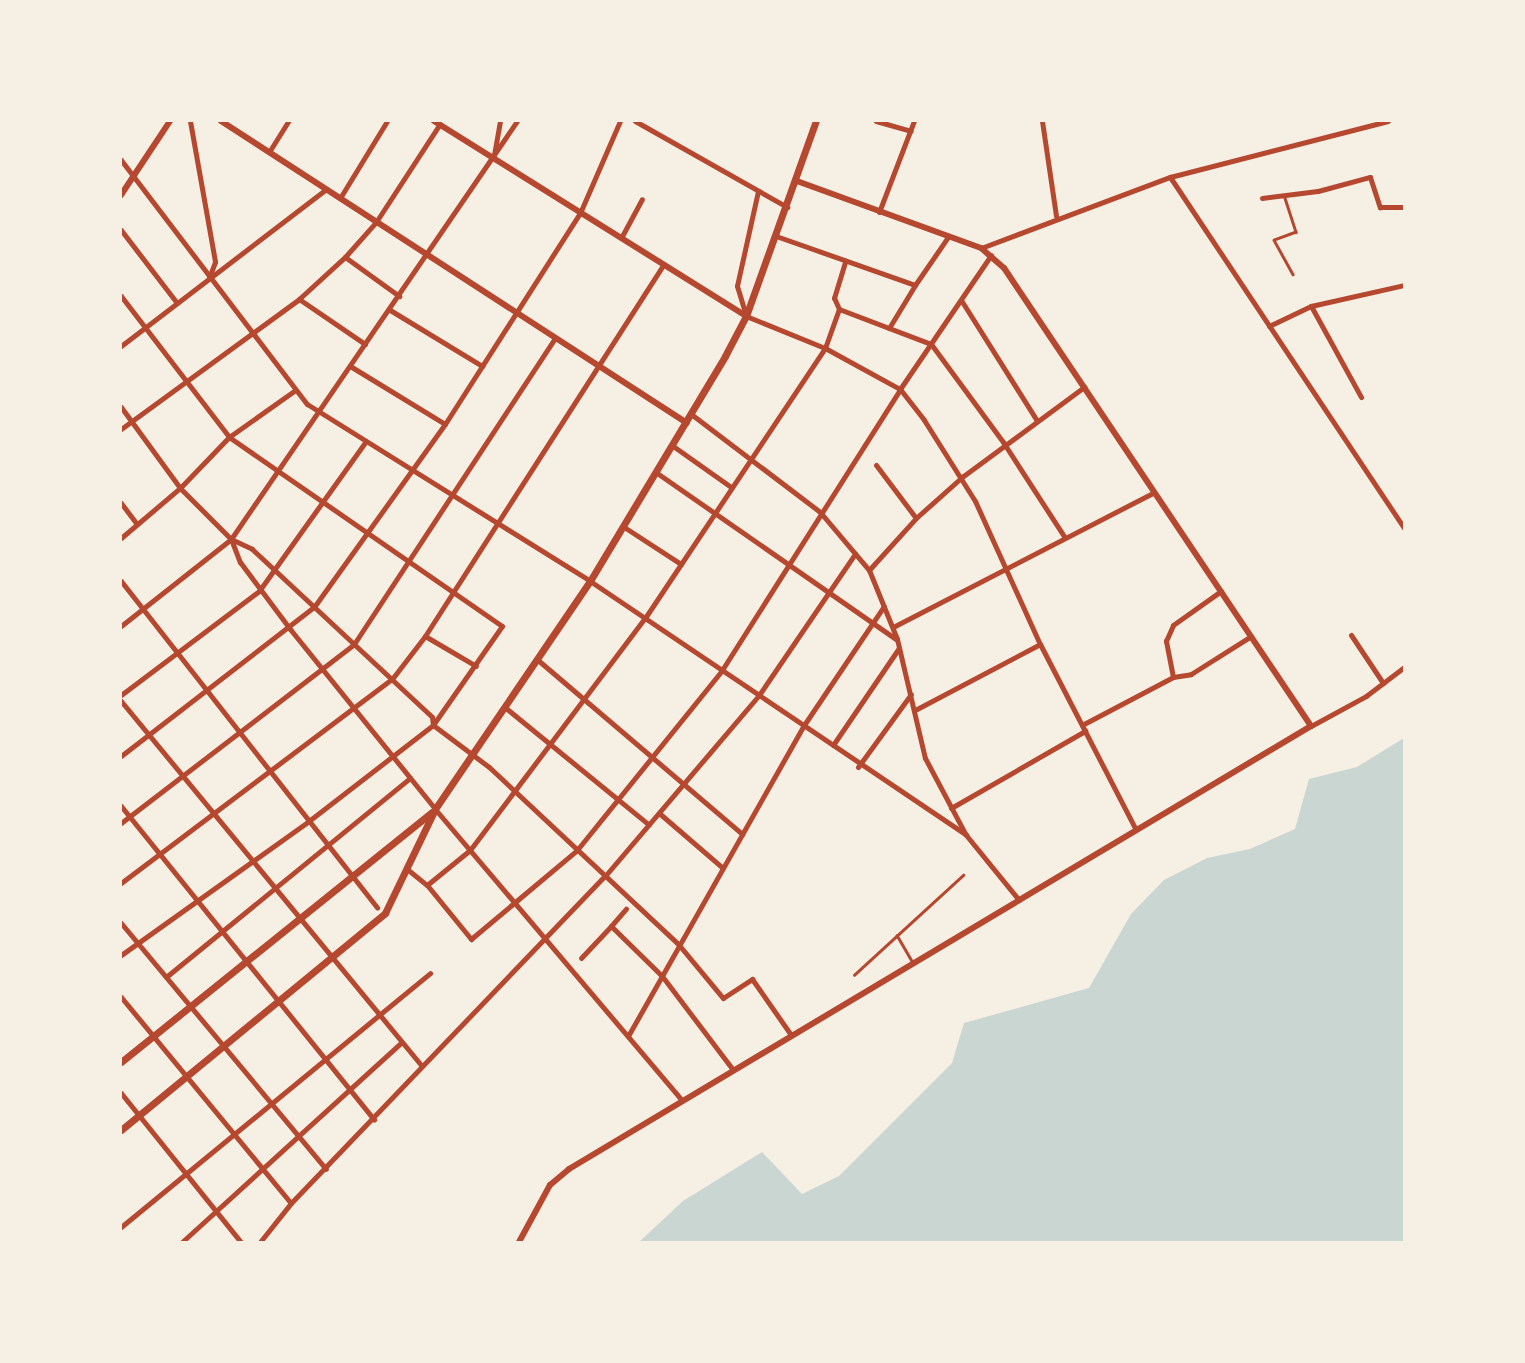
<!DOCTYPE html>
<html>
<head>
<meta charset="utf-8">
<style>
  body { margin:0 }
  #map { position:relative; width:1525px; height:1363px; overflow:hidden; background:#f6efe4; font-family:Rubik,sans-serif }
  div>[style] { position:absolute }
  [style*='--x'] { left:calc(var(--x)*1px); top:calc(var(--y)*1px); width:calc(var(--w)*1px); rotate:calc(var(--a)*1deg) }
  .water>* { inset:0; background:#c9d6d2 }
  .service>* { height:2.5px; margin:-1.25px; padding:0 1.25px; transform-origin:1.25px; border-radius:1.25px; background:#b5482f }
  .minor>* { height:5px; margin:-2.5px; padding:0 2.5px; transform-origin:2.5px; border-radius:2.5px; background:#b5482f }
  .tertiary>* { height:6px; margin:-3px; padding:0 3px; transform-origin:3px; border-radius:3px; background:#b5482f }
  .secondary>* { height:7px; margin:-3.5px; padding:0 3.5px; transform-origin:3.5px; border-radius:3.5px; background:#b5482f }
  span { translate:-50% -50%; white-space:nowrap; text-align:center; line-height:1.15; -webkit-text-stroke:7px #f6efe4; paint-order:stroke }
  .frame { position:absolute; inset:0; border:122px solid #f6efe4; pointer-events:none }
</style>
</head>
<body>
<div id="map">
  <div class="water">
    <i style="clip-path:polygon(1404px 738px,1404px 1242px,639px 1242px,683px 1201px,762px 1152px,802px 1194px,839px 1176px,952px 1063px,964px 1023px,1089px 988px,1131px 914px,1164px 880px,1207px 858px,1250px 849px,1295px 829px,1309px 779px,1357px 767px)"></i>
  </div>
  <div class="service">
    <i style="--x:1284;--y:195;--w:39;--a:72"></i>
    <i style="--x:1296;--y:232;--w:23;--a:160"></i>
    <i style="--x:1274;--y:240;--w:39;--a:61"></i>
    <i style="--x:897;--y:935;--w:32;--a:60"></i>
    <i style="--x:854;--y:975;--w:148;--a:-42.5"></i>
  </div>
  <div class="minor">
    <i style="--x:190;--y:121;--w:143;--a:79.9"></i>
    <i style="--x:215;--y:262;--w:17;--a:111"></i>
    <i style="--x:635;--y:121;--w:175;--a:29.5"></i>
    <i style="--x:876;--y:121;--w:36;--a:16"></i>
    <i style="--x:1042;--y:121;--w:96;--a:81.6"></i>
    <i style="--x:269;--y:152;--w:36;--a:-58"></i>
    <i style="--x:494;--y:155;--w:35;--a:-80"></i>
    <i style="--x:121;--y:160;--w:307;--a:52.7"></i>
    <i style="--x:307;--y:404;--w:334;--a:32"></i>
    <i style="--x:590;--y:581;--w:454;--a:34"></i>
    <i style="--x:1170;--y:177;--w:422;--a:56.3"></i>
    <i style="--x:758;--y:191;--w:97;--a:102.5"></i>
    <i style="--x:737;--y:286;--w:31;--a:73"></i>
    <i style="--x:746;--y:316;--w:85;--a:22.1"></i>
    <i style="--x:825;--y:348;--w:85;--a:28.7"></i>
    <i style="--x:900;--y:389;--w:39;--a:52"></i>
    <i style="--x:924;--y:420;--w:96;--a:57.8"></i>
    <i style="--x:975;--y:501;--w:157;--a:65.6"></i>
    <i style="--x:1040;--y:644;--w:209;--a:62.7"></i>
    <i style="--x:340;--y:198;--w:90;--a:-58.6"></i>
    <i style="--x:1262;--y:198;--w:56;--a:-7.1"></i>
    <i style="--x:1318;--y:191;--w:54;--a:-15.1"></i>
    <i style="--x:1370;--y:177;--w:32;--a:72"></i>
    <i style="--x:1380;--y:207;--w:24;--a:0"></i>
    <i style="--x:879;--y:212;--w:97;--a:-69"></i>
    <i style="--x:121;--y:230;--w:92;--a:52.5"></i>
    <i style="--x:776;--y:236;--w:147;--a:19.4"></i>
    <i style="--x:915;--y:285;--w:58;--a:-55.5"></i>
    <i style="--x:621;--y:238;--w:44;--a:-61.7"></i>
    <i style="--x:981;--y:248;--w:202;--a:-20.6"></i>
    <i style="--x:1170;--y:177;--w:225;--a:-14.4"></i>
    <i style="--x:345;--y:257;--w:67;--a:35.8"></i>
    <i style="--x:121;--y:296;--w:178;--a:52.5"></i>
    <i style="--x:229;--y:437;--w:332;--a:34.7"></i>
    <i style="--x:502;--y:626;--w:121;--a:124.9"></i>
    <i style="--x:433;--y:725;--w:157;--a:142.3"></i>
    <i style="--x:309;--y:821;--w:231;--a:144.5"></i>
    <i style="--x:299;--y:299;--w:80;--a:34.3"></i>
    <i style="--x:961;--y:300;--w:141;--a:57.8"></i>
    <i style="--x:1311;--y:306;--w:104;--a:61.2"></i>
    <i style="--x:839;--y:309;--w:98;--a:20.8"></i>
    <i style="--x:931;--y:344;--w:122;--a:53.7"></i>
    <i style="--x:1003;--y:442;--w:114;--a:57.1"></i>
    <i style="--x:390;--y:310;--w:108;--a:31.3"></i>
    <i style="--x:1269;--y:326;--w:47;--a:-25.5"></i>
    <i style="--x:1311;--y:306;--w:95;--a:-12.7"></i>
    <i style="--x:889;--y:328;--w:50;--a:-58.8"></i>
    <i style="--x:121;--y:346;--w:258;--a:-37.4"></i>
    <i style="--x:350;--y:366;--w:111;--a:31.4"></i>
    <i style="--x:121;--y:407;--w:100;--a:53.9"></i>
    <i style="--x:180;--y:488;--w:72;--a:45"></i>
    <i style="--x:231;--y:539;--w:23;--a:25"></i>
    <i style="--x:252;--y:549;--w:246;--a:43"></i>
    <i style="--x:432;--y:717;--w:8;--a:83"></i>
    <i style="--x:433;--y:725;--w:70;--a:36.9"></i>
    <i style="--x:489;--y:767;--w:260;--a:43.1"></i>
    <i style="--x:679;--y:945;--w:69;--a:50.3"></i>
    <i style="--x:723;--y:998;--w:35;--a:-33"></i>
    <i style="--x:752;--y:979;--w:68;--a:55.1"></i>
    <i style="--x:691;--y:414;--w:162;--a:37.2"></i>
    <i style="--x:820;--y:512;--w:76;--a:49.8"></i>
    <i style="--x:869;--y:570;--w:74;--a:67.9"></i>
    <i style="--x:897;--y:639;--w:122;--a:76.8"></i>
    <i style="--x:925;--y:758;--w:87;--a:62"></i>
    <i style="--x:966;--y:835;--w:84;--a:50.8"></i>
    <i style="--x:121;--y:429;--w:220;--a:-36.1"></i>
    <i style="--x:299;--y:299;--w:62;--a:-42.4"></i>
    <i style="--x:345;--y:257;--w:47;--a:-48.5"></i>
    <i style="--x:376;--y:222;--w:117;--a:-56.9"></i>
    <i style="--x:673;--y:446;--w:71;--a:35.3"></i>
    <i style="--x:876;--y:465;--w:66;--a:53"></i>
    <i style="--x:657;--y:473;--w:291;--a:34.8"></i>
    <i style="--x:121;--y:503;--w:26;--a:53"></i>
    <i style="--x:624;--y:527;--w:68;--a:33"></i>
    <i style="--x:121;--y:538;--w:77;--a:-40.3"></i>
    <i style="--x:180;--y:488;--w:71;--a:-46.1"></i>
    <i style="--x:229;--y:437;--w:80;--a:-35.3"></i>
    <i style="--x:231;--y:539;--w:25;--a:69"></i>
    <i style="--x:240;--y:562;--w:84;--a:53.3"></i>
    <i style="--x:290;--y:629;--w:231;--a:51.1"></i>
    <i style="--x:435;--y:809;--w:382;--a:49.7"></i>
    <i style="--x:869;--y:570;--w:70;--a:-47.9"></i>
    <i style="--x:916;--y:518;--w:62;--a:-41.7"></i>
    <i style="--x:962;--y:477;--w:152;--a:-36.4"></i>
    <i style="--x:121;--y:581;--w:415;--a:51.9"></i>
    <i style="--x:121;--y:626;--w:140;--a:-38.3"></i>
    <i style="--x:231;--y:539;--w:506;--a:-55.62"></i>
    <i style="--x:893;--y:627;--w:294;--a:-27.3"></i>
    <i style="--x:1351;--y:635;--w:58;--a:56.3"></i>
    <i style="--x:425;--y:636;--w:59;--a:30.5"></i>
    <i style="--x:539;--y:661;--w:267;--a:40.4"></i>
    <i style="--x:1173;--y:677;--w:37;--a:-101"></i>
    <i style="--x:1166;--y:641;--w:17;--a:-66"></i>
    <i style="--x:1173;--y:625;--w:59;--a:-35.3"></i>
    <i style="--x:121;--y:695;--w:173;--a:-37"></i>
    <i style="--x:259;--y:591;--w:184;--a:-54.5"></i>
    <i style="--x:121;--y:701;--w:473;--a:50.5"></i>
    <i style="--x:507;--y:709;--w:183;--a:39.2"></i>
    <i style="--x:915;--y:710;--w:141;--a:-27.8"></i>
    <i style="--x:1082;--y:725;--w:103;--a:-27.8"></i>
    <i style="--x:1173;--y:677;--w:18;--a:-9"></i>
    <i style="--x:1191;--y:674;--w:71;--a:-32.3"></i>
    <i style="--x:1311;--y:726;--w:63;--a:-28.6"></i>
    <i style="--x:1366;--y:696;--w:48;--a:-37.3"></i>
    <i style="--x:833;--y:745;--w:117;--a:-55.8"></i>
    <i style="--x:121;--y:756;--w:244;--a:-37.7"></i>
    <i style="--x:314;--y:607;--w:225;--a:-54.4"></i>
    <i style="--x:445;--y:424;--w:250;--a:-57.4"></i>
    <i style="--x:580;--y:213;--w:100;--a:-66.5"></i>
    <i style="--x:858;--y:767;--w:90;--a:-54"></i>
    <i style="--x:121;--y:806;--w:403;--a:51.1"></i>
    <i style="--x:951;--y:808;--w:155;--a:-29.9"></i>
    <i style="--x:659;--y:813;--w:84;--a:40.7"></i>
    <i style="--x:121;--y:823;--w:294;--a:-37.5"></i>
    <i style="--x:354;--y:644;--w:366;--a:-56.7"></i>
    <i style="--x:407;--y:869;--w:26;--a:39"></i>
    <i style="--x:427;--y:885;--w:70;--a:50.8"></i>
    <i style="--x:471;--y:939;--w:138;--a:-40"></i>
    <i style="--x:577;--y:850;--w:231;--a:-51.1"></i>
    <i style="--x:722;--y:670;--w:333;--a:-57.6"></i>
    <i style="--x:900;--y:389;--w:162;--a:-55.8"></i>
    <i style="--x:121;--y:883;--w:339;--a:-37"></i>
    <i style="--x:392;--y:679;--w:54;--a:-52.5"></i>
    <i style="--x:425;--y:636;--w:441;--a:-57.3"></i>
    <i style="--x:427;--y:885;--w:55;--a:-39.1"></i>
    <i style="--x:470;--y:850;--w:291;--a:-53"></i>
    <i style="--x:645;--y:618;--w:324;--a:-56.3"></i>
    <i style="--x:825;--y:348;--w:41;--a:-70.3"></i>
    <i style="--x:839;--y:309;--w:12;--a:-114"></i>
    <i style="--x:834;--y:298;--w:39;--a:-73"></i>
    <i style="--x:121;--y:923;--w:320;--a:50.2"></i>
    <i style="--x:611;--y:926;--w:23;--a:-49"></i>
    <i style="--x:581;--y:958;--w:44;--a:-46.8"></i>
    <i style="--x:611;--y:926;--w:71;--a:44.4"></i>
    <i style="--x:662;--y:976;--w:118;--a:52.9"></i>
    <i style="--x:166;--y:977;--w:315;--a:-39.2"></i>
    <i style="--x:121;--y:997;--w:267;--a:50.5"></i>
    <i style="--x:628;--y:1036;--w:357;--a:-60.5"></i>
    <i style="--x:804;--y:725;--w:143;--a:-56.1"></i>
    <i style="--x:121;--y:1093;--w:191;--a:51.2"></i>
    <i style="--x:121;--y:1227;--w:400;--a:-39.4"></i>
    <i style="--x:182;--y:1242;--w:297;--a:-42.3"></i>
    <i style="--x:260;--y:1242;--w:50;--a:-51.5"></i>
    <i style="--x:291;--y:1203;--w:453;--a:-46.2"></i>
    <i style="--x:605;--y:876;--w:238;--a:-49.6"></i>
    <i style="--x:759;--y:695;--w:171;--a:-55.8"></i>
  </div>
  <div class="tertiary">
    <i style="--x:221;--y:121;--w:555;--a:32.95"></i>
    <i style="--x:434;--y:121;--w:368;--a:32"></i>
    <i style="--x:121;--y:195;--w:89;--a:-56.5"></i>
    <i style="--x:519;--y:1242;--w:65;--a:-61.5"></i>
    <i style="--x:550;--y:1185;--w:25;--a:-40"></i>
    <i style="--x:569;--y:1169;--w:864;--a:-30.84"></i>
    <i style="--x:1311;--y:726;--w:551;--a:-123.83"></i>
    <i style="--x:1004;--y:268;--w:30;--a:-139"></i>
    <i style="--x:981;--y:248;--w:196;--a:-160"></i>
  </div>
  <div class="secondary">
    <i style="--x:121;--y:1062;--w:399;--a:-38.8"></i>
    <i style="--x:121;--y:1130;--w:342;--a:-39.4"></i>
    <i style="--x:385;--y:913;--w:115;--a:-64.3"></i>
    <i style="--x:435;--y:809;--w:276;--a:-55.8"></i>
    <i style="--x:590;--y:581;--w:262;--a:-59"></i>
    <i style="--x:725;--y:356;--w:45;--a:-62.3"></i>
    <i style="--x:746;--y:316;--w:207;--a:-70.3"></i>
  </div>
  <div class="frame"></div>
</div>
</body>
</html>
